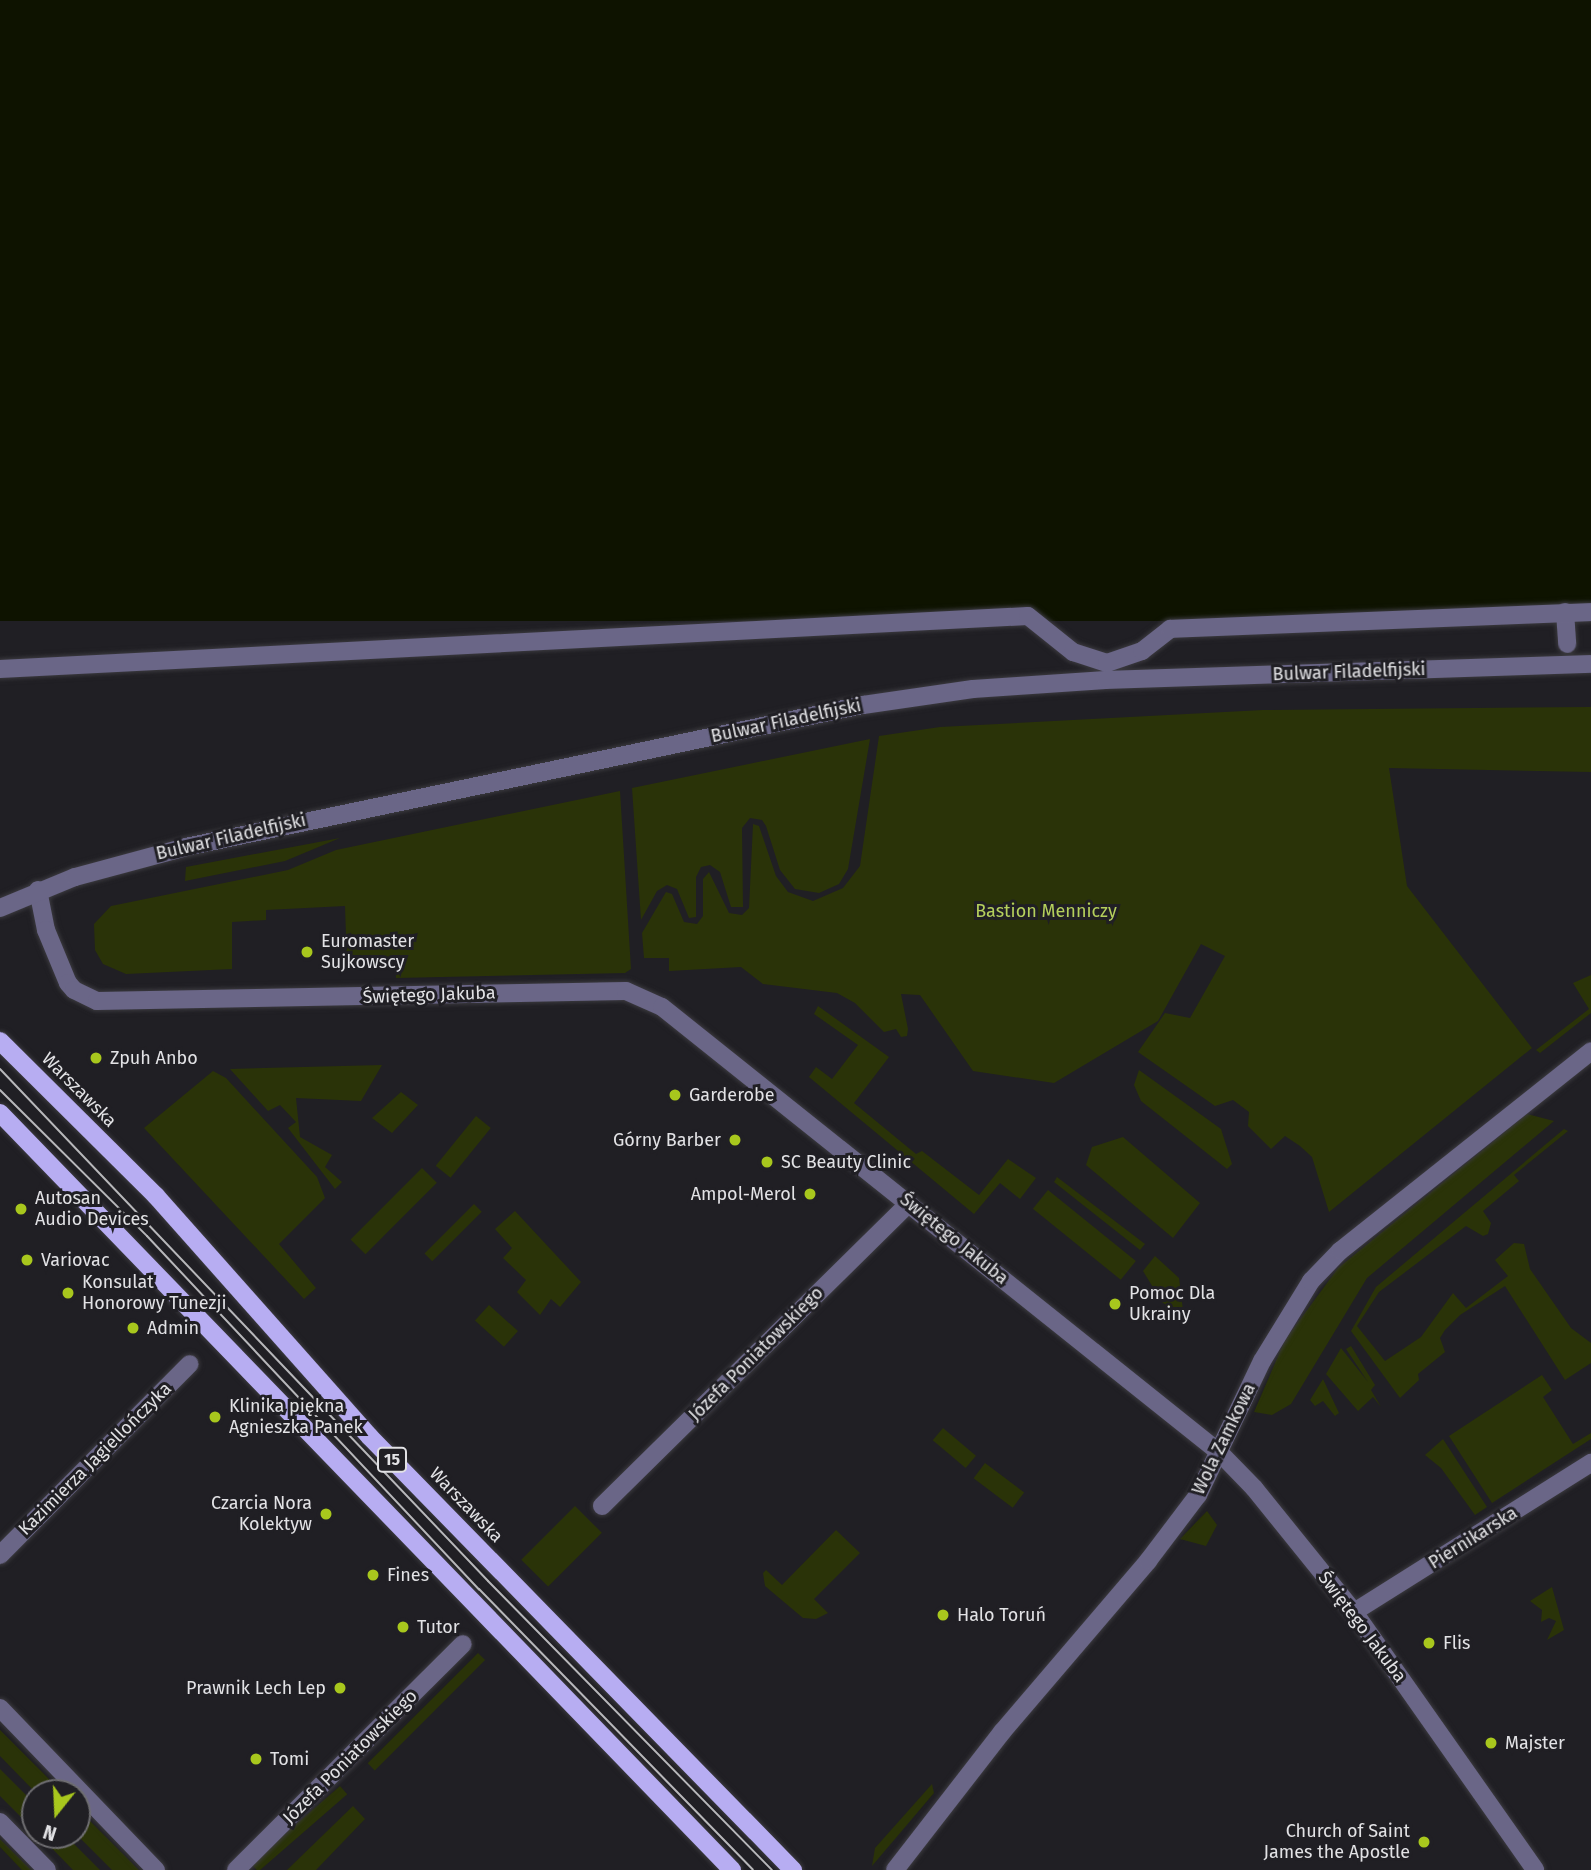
<!DOCTYPE html>
<html>
<head>
<meta charset="utf-8">
<style>
  body { margin:0 }
  #map { position:relative; width:1591px; height:1870px; overflow:hidden; background:#201f24; font-family:"Fira Sans",sans-serif }
  div>[style] { position:absolute }
  [style*='--x'] { left:calc(var(--x)*1px); top:calc(var(--y)*1px); width:calc(var(--w)*1px); rotate:calc(var(--a)*1deg) }
  .green>* { inset:0; background:#2a3308; transform-origin:0 0 }
  .water>* { inset:0; background:#0e1300; transform-origin:0 0 }
  .roads { filter:drop-shadow(0 0 2px #3b3a3f) drop-shadow(0 0 2px #3b3a3f) }
  .minor>* { height:18px; margin:-9px; padding:0 9px; transform-origin:9px; border-radius:9px; background:#6a6687 }
  .major>* { height:18px; margin:-9px; padding:0 9px; transform-origin:9px; border-radius:9px; background:#b7adf2 }
  .tram>* { height:2px; margin:-1px; padding:0 1px; transform-origin:1px; border-radius:1px; background:#b7b7ba }
  .dots>* { width:19px; height:19px; translate:-50% -50%; box-sizing:border-box; border:4px solid #201f24; border-radius:50% }
  span { translate:-50% -50%; white-space:nowrap; text-align:center; line-height:1.15; -webkit-text-stroke:6px #201f24; paint-order:stroke }
  .shield-label span { padding:2px 5px; background:#201f24; border:2px solid; border-radius:5px; -webkit-text-stroke-width:0 }
  .shield-label { font-size:16px; color:#e2e2e5; font-weight:700 }
  .street-label { font-size:18px; color:#e2e2e5 }
  .park-label { font-size:18px; color:#b5d05c }
  .poi-label { font-size:18px; color:#e2e2e5 }
  .left { translate:0 -50%; text-align:left }
  .right { translate:-100% -50%; text-align:right }
  .north { position:absolute; left:21px; top:1779px; width:70px; height:70px; box-sizing:border-box; background:#201f24; border:2px solid #6e6d71; border-radius:50%; rotate:198deg; font-size:19px; font-weight:700; line-height:28px; text-align:center; color:#e2e2e5 }
  .north::after { content:''; display:block; margin:auto; width:24px; height:32px; background:#a8c71d; clip-path:polygon(50% 0,100% 100%,50% 72%,0 100%) }
</style>
</head>
<body>
<div id="map">
  <div class="green">
    <i style="clip-path:polygon(1591px 707px,1591px 772px,1389px 768px,1407px 886px,1532px 1048px,1329px 1212px,1312px 1157px,1300px 1146px,1285px 1136px,1271px 1149px,1248px 1126px,1249px 1112px,1233px 1100px,1215px 1106px,1138px 1052px,1165px 1013px,1190px 1018px,1225px 956px,1201px 944px,1158px 1021px,1054px 1083px,973px 1071px,920px 995px,901px 994px,908px 1029px,907px 1036px,901px 1037px,896px 1029px,884px 1032px,855px 1003px,837px 993px,763px 984px,741px 967px,669px 971px,669px 958px,644px 958px,642px 933px,666px 892px,672px 894px,684px 922px,697px 924px,703px 916px,703px 879px,709px 872px,729px 913px,742px 915px,749px 908px,753px 824px,759px 826px,776px 876px,788px 892px,813px 901px,843px 888px,860px 866px,879px 736px,940px 727px,1263px 710px)"></i>
    <i style="clip-path:polygon(870px 739px,848px 869px,839px 884px,819px 893px,795px 889px,780px 870px,766px 826px,762px 820px,750px 818px,742px 828px,743px 907px,731px 907px,720px 872px,710px 865px,701px 867px,696px 877px,696px 917px,689px 918px,677px 889px,667px 885px,657px 891px,641px 920px,632px 788px)"></i>
    <i style="clip-path:polygon(620px 791px,631px 969px,625px 973px,396px 978px,395px 965px,347px 965px,345px 906px,266px 910px,266px 920px,232px 922px,232px 969px,126px 974px,103px 964px,95px 950px,94px 924px,111px 906px,288px 870px,336px 850px)"></i>
    <i style="clip-path:polygon(340px 838px,285px 861px,185px 881px,186px 867px)"></i>
    <i style="clip-path:polygon(1591px 975px,1591px 1013px,1540px 1053px,1536px 1050px,1589px 1009px,1573px 983px)"></i>
    <i style="clip-path:polygon(818px 1006px,889px 1057px,854px 1103px,916px 1154px,922px 1151px,979px 1195px,1008px 1159px,1036px 1178px,1020px 1199px,1000px 1183px,974px 1214px,809px 1077px,816px 1067px,832px 1079px,858px 1045px,814px 1014px)"></i>
    <i style="clip-path:polygon(382px 1065px,361px 1101px,296px 1098px,300px 1137px,332px 1155px,325px 1167px,342px 1182px,335px 1189px,288px 1128px,296px 1122px,280px 1105px,268px 1111px,230px 1069px)"></i>
    <i style="clip-path:polygon(1139px 1070px,1221px 1129px,1232px 1164px,1227px 1169px,1141px 1101px,1134px 1085px)"></i>
    <i style="clip-path:polygon(213px 1071px,226px 1078px,317px 1177px,325px 1198px,279px 1244px,316px 1288px,304px 1299px,144px 1128px)"></i>
    <i style="clip-path:polygon(401px 1092px,418px 1105px,392px 1133px,372px 1118px)"></i>
    <i style="clip-path:polygon(1527px 1114px,1554px 1121px,1367px 1278px,1291px 1404px,1272px 1415px,1254px 1412px,1285px 1340px,1338px 1268px)"></i>
    <i style="left:476px;top:1116px;width:19px;height:64px;rotate:39deg"></i>
    <i style="clip-path:polygon(1564px 1129px,1568px 1131px,1514px 1175px,1519px 1181px,1483px 1211px,1491px 1223px,1488px 1234px,1483px 1236px,1466px 1226px,1379px 1292px,1357px 1326px,1385px 1361px,1421px 1337px,1453px 1293px,1466px 1308px,1508px 1276px,1495px 1260px,1514px 1243px,1524px 1244px,1530px 1269px,1571px 1328px,1591px 1343px,1591px 1363px,1565px 1380px,1505px 1286px,1460px 1315px,1445px 1330px,1440px 1338px,1445px 1352px,1418px 1374px,1419px 1380px,1400px 1398px,1351px 1331px,1376px 1287px)"></i>
    <i style="clip-path:polygon(1123px 1137px,1200px 1203px,1173px 1238px,1086px 1165px,1092px 1147px)"></i>
    <i style="left:422px;top:1168px;width:21px;height:101px;rotate:45deg"></i>
    <i style="clip-path:polygon(1057px 1177px,1145px 1244px,1140px 1250px,1054px 1182px)"></i>
    <i style="left:1048px;top:1190px;width:113px;height:24px;rotate:39deg"></i>
    <i style="left:474px;top:1204px;width:11px;height:70px;rotate:45deg"></i>
    <i style="clip-path:polygon(515px 1211px,581px 1282px,560px 1307px,551px 1299px,540px 1315px,517px 1292px,526px 1280px,503px 1258px,512px 1248px,495px 1229px)"></i>
    <i style="clip-path:polygon(1155px 1256px,1179px 1278px,1184px 1319px,1162px 1302px,1143px 1271px)"></i>
    <i style="left:489px;top:1305px;width:39px;height:21px;rotate:42deg"></i>
    <i style="clip-path:polygon(1351px 1346px,1375px 1385px,1371px 1390px,1381px 1407px,1373px 1397px,1358px 1411px,1326px 1374px,1341px 1348px,1368px 1382px,1346px 1349px)"></i>
    <i style="clip-path:polygon(1542px 1375px,1552px 1390px,1543px 1397px,1573px 1444px,1591px 1433px,1591px 1439px,1492px 1503px,1449px 1436px)"></i>
    <i style="clip-path:polygon(1323px 1379px,1339px 1413px,1335px 1416px,1323px 1401px,1315px 1406px,1310px 1400px)"></i>
    <i style="left:943px;top:1428px;width:43px;height:16px;rotate:40deg"></i>
    <i style="clip-path:polygon(1443px 1439px,1487px 1507px,1475px 1515px,1441px 1468px,1425px 1455px)"></i>
    <i style="left:985px;top:1463px;width:49px;height:19px;rotate:37deg"></i>
    <i style="left:575px;top:1506px;width:38px;height:76px;rotate:45deg"></i>
    <i style="clip-path:polygon(1207px 1511px,1217px 1525px,1206px 1546px,1180px 1539px)"></i>
    <i style="clip-path:polygon(836px 1530px,860px 1553px,814px 1599px,828px 1613px,816px 1619px,803px 1618px,765px 1586px,763px 1573px,766px 1570px,782px 1585px)"></i>
    <i style="clip-path:polygon(1552px 1587px,1564px 1630px,1547px 1640px,1556px 1621px,1549px 1618px,1541px 1622px,1542px 1610px,1530px 1601px)"></i>
    <i style="left:478px;top:1653px;width:10px;height:156px;rotate:45deg"></i>
    <i style="clip-path:polygon(0 1730px,63px 1793px,36px 1793px,0 1756px)"></i>
    <i style="clip-path:polygon(0 1769px,35px 1804px,35px 1831px,0 1796px)"></i>
    <i style="clip-path:polygon(932px 1784px,934px 1793px,872px 1866px,875px 1848px)"></i>
    <i style="left:340px;top:1786px;width:11px;height:118px;rotate:49deg"></i>
    <i style="clip-path:polygon(353px 1806px,365px 1819px,316px 1870px,287px 1870px)"></i>
    <i style="clip-path:polygon(77px 1808px,139px 1870px,112px 1870px,77px 1835px)"></i>
    <i style="clip-path:polygon(39px 1835px,65px 1835px,100px 1870px,73px 1870px)"></i>
    <i style="clip-path:polygon(0 1839px,31px 1870px,22px 1870px,0 1847px)"></i>
  </div>
  <div class="water">
    <i style="left:0;top:0;width:1591px;height:621px"></i>
  </div>
  <div class="roads">
    <div class="minor">
      <i style="--x:1565;--y:612;--w:32;--a:86"></i>
      <i style="--x:0;--y:669;--w:1029;--a:-2.95"></i>
      <i style="--x:1028;--y:616;--w:58;--a:38.7"></i>
      <i style="--x:1073;--y:652;--w:36;--a:18"></i>
      <i style="--x:1107;--y:663;--w:37;--a:-19"></i>
      <i style="--x:1142;--y:651;--w:36;--a:-38"></i>
      <i style="--x:1170;--y:629;--w:421;--a:-2.3"></i>
      <i style="--x:38;--y:890;--w:41;--a:78.7"></i>
      <i style="--x:46;--y:930;--w:57;--a:67.5"></i>
      <i style="--x:68;--y:983;--w:9;--a:49"></i>
      <i style="--x:74;--y:990;--w:25;--a:26"></i>
      <i style="--x:97;--y:1001;--w:529;--a:-1.08"></i>
      <i style="--x:626;--y:991;--w:39;--a:24"></i>
      <i style="--x:662;--y:1007;--w:714;--a:38.63"></i>
      <i style="--x:1220;--y:1453;--w:49;--a:45.8"></i>
      <i style="--x:1254;--y:1488;--w:159;--a:51.1"></i>
      <i style="--x:1354;--y:1612;--w:315;--a:54.9"></i>
      <i style="--x:0;--y:908;--w:81;--a:-22.5"></i>
      <i style="--x:75;--y:877;--w:115;--a:-15.1"></i>
      <i style="--x:186;--y:847;--w:692;--a:-11.85"></i>
      <i style="--x:863;--y:705;--w:111;--a:-8.3"></i>
      <i style="--x:973;--y:689;--w:133;--a:-3.9"></i>
      <i style="--x:1106;--y:680;--w:485;--a:-1.9"></i>
      <i style="--x:602;--y:1506;--w:431;--a:-44.6"></i>
      <i style="--x:0;--y:1555;--w:269;--a:-45.2"></i>
      <i style="--x:1354;--y:1612;--w:280;--a:-32.2"></i>
      <i style="--x:0;--y:1708;--w:225;--a:46.1"></i>
      <i style="--x:0;--y:1822;--w:67;--a:45.6"></i>
      <i style="--x:236;--y:1870;--w:320;--a:-44.9"></i>
      <i style="--x:895;--y:1870;--w:175;--a:-52.2"></i>
      <i style="--x:1002;--y:1732;--w:225;--a:-49.5"></i>
      <i style="--x:1148;--y:1561;--w:83;--a:-52.9"></i>
      <i style="--x:1198;--y:1495;--w:148;--a:-64.5"></i>
      <i style="--x:1262;--y:1361;--w:94;--a:-58.5"></i>
      <i style="--x:1311;--y:1281;--w:42;--a:-46"></i>
      <i style="--x:1340;--y:1251;--w:321;--a:-38.5"></i>
    </div>
    <div class="major">
      <i style="--x:0;--y:1041;--w:220;--a:44.8"></i>
      <i style="--x:156;--y:1196;--w:321;--a:48.4"></i>
      <i style="--x:369;--y:1436;--w:607;--a:45.67"></i>
      <i style="--x:0;--y:1113;--w:1053;--a:45.96"></i>
    </div>
  </div>
  <div class="tram">
    <i style="--x:0;--y:1069;--w:707;--a:46.37"></i>
    <i style="--x:488;--y:1581;--w:405;--a:45.5"></i>
    <i style="--x:0;--y:1090;--w:207;--a:44.8"></i>
    <i style="--x:147;--y:1236;--w:485;--a:46.8"></i>
    <i style="--x:479;--y:1589;--w:392;--a:45.7"></i>
  </div>
  <div class="dots">
    <i style="left:307px;top:952px;background:#a8c71d"></i>
    <i style="left:96px;top:1058px;background:#a8c71d"></i>
    <i style="left:675px;top:1095px;background:#a8c71d"></i>
    <i style="left:735px;top:1140px;background:#a8c71d"></i>
    <i style="left:767px;top:1162px;background:#a8c71d"></i>
    <i style="left:810px;top:1194px;background:#a8c71d"></i>
    <i style="left:21px;top:1209px;background:#a8c71d"></i>
    <i style="left:27px;top:1260px;background:#a8c71d"></i>
    <i style="left:68px;top:1293px;background:#a8c71d"></i>
    <i style="left:1115px;top:1304px;background:#a8c71d"></i>
    <i style="left:133px;top:1328px;background:#a8c71d"></i>
    <i style="left:215px;top:1417px;background:#a8c71d"></i>
    <i style="left:326px;top:1514px;background:#a8c71d"></i>
    <i style="left:373px;top:1575px;background:#a8c71d"></i>
    <i style="left:943px;top:1615px;background:#a8c71d"></i>
    <i style="left:403px;top:1627px;background:#a8c71d"></i>
    <i style="left:1429px;top:1643px;background:#a8c71d"></i>
    <i style="left:340px;top:1688px;background:#a8c71d"></i>
    <i style="left:1491px;top:1743px;background:#a8c71d"></i>
    <i style="left:256px;top:1759px;background:#a8c71d"></i>
    <i style="left:1424px;top:1842px;background:#a8c71d"></i>
  </div>
  <div class="shield-label">
    <span style="left:392px;top:1460px">15</span>
  </div>
  <div class="street-label">
    <span style="left:1349px;top:672px;rotate:-2deg">Bulwar Filadelfijski</span>
    <span style="left:786px;top:721px;rotate:-12deg">Bulwar Filadelfijski</span>
    <span style="left:231px;top:837px;rotate:-13deg">Bulwar Filadelfijski</span>
    <span style="left:429px;top:995px;rotate:-2deg">Świętego Jakuba</span>
    <span style="left:79px;top:1090px;rotate:45deg">Warszawska</span>
    <span style="left:954px;top:1239px;rotate:39deg">Świętego Jakuba</span>
    <span style="left:756px;top:1354px;rotate:-45deg">Józefa Poniatowskiego</span>
    <span style="left:1224px;top:1439px;rotate:-64deg">Wola Zamkowa</span>
    <span style="left:95px;top:1459px;rotate:-45deg">Kazimierza Jagiellończyka</span>
    <span style="left:466px;top:1505px;rotate:46deg">Warszawska</span>
    <span style="left:1473px;top:1538px;rotate:-32deg">Piernikarska</span>
    <span style="left:1362px;top:1627px;rotate:53deg">Świętego Jakuba</span>
    <span style="left:350px;top:1757px;rotate:-45deg">Józefa Poniatowskiego</span>
  </div>
  <div class="park-label">
    <span style="left:1046px;top:911px">Bastion Menniczy</span>
  </div>
  <div class="poi-label">
    <span class="left" style="left:321px;top:952px">Euromaster<br>Sujkowscy</span>
    <span class="left" style="left:110px;top:1058px">Zpuh Anbo</span>
    <span class="left" style="left:689px;top:1095px">Garderobe</span>
    <span class="right" style="left:721px;top:1140px">Górny Barber</span>
    <span class="left" style="left:781px;top:1162px">SC Beauty Clinic</span>
    <span class="right" style="left:796px;top:1194px">Ampol-Merol</span>
    <span class="left" style="left:35px;top:1209px">Autosan<br>Audio Devices</span>
    <span class="left" style="left:41px;top:1260px">Variovac</span>
    <span class="left" style="left:82px;top:1293px">Konsulat<br>Honorowy Tunezji</span>
    <span class="left" style="left:1129px;top:1304px">Pomoc Dla<br>Ukrainy</span>
    <span class="left" style="left:147px;top:1328px">Admin</span>
    <span class="left" style="left:229px;top:1417px">Klinika piękna<br>Agnieszka Panek</span>
    <span class="right" style="left:312px;top:1514px">Czarcia Nora<br>Kolektyw</span>
    <span class="left" style="left:387px;top:1575px">Fines</span>
    <span class="left" style="left:957px;top:1615px">Halo Toruń</span>
    <span class="left" style="left:417px;top:1627px">Tutor</span>
    <span class="left" style="left:1443px;top:1643px">Flis</span>
    <span class="right" style="left:326px;top:1688px">Prawnik Lech Lep</span>
    <span class="left" style="left:1505px;top:1743px">Majster</span>
    <span class="left" style="left:270px;top:1759px">Tomi</span>
    <span class="right" style="left:1410px;top:1842px">Church of Saint<br>James the Apostle</span>
  </div>
  <div class="north">N</div>
</div>
</body>
</html>
